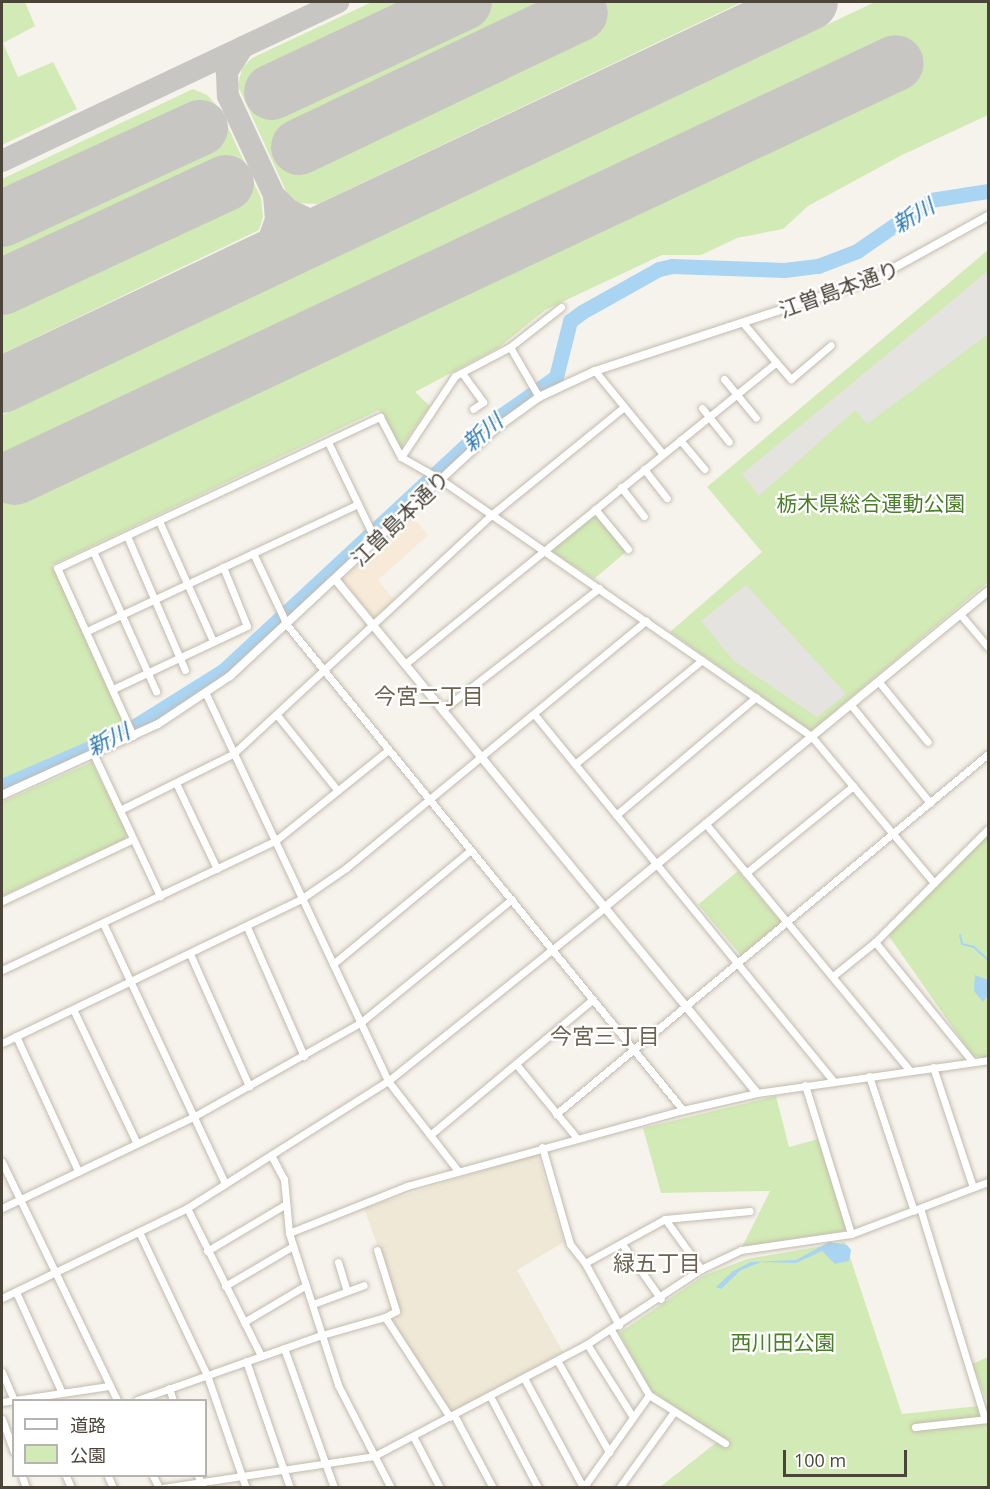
<!DOCTYPE html>
<html>
<head>
<meta charset="utf-8">
<style>
  body { margin:0 }
  #map { position:relative; width:990px; height:1489px; overflow:hidden; background:#f6f3ec; font-family:"Open Sans","Noto Sans JP",sans-serif }
  div>[style] { position:absolute }
  [style*='--x'] { left:calc(var(--x)*1px); top:calc(var(--y)*1px); width:calc(var(--w)*1px); rotate:calc(var(--a)*1deg) }
  .commercial>* { inset:0; background:#f7ead8 }
  .education>* { inset:0; background:#efe8d6 }
  .green>* { inset:0; background:#d2eab5; transform-origin:0 0 }
  .parking>* { inset:0; background:#e5e3e0 }
  .water>* { inset:0; background:#a9d4f2 }
  .stream>* { height:2px; margin:-1px; padding:0 1px; transform-origin:1px; border-radius:1px; background:#a9d4f2 }
  .river>* { height:15px; margin:-7.5px; padding:0 7.5px; transform-origin:7.5px; border-radius:7.5px; background:#a9d4f2 }
  .taxiway>* { height:22px; margin:-11px; padding:0 11px; transform-origin:11px; border-radius:11px; background:#c8c6c3 }
  .runway>* { height:56px; margin:-28px; padding:0 28px; transform-origin:28px; border-radius:28px; background:#c8c6c3 }
  .roads { filter:drop-shadow(0 0 2px #c2bbae) drop-shadow(0 0 2px #c2bbae) }
  .minor>* { height:7px; margin:-3.5px; padding:0 3.5px; transform-origin:3.5px; border-radius:3.5px; background:#fff }
  .tertiary>* { height:8px; margin:-4px; padding:0 4px; transform-origin:4px; border-radius:4px; background:#fff }
  span { translate:-50% -50%; white-space:nowrap; text-align:center; line-height:1.15; -webkit-text-stroke:4.5px #fff; paint-order:stroke }
  .street-label { font-size:21px; color:#4b4439 }
  .park-label { font-size:21px; color:#4a7f2a }
  .water-label { font-size:22px; color:#2e7ab2; font-style:italic }
  .neighbourhood-label { font-size:22px; color:#6e6250 }
  .frame { position:absolute; inset:0; border:3px solid #4b4439; pointer-events:none }
  .legend { position:absolute; left:12px; top:1399px; width:195px; height:78px; box-sizing:border-box; background:#fff; border:2px solid #b7b4b0; margin:0; padding:8px 10px; list-style:none; font-size:18px; color:#4b4439 }
  .legend li { display:flex; align-items:center; gap:12px; height:30px }
  .legend b { width:30px; border:2px solid #b7b4b0 }
  .scale { position:absolute; left:783px; top:1450px; width:124px; height:27px; box-sizing:border-box; border:3px solid #4b4439; border-top:0; padding-left:8px; font-size:18px; line-height:21px; white-space:nowrap; color:#4b4439; -webkit-text-stroke:4px #fff; paint-order:stroke }
</style>
</head>
<body>
<div id="map">
  <div class="commercial">
    <i style="clip-path:polygon(411px 515px,428px 535px,378px 580px,394px 600px,374px 618px,342px 580px)"></i>
  </div>
  <div class="education">
    <i style="clip-path:polygon(537px 1154px,564px 1242px,517px 1270px,563px 1352px,451px 1413px,393px 1322px,401px 1313px,364px 1208px)"></i>
  </div>
  <div class="green">
    <i style="clip-path:polygon(2px 2px,25px 2px,35px 26px,3px 43px,18px 77px,53px 62px,77px 109px,2px 145px)"></i>
    <i style="clip-path:polygon(372px 2px,742px 2px,318px 204px,298px 203px,287px 193px,238px 86px,242px 68px,252px 58px)"></i>
    <i style="clip-path:polygon(875px 2px,988px 2px,988px 115px,902px 155px,808px 206px,783px 229px,737px 238px,701px 255px,662px 255px,545px 310px,498px 348px,415px 392px,430px 406px,400px 449px,379px 410px,52px 565px,125px 722px,124px 729px,2px 780px,2px 415px)"></i>
    <i style="clip-path:polygon(193px 89px,207px 95px,219px 108px,261px 198px,263px 217px,259px 230px,2px 354px,2px 179px)"></i>
    <i style="clip-path:polygon(988px 250px,988px 582px,811px 731px,670px 632px,762px 552px,707px 487px)"></i>
    <i style="clip-path:polygon(596px 514px,627px 551px,594px 579px,554px 553px,554px 546px)"></i>
    <i style="clip-path:polygon(92px 762px,127px 833px,125px 839px,2px 896px,2px 802px)"></i>
    <i style="clip-path:polygon(988px 834px,988px 1059px,972px 1055px,886px 932px)"></i>
    <i style="left:738px;top:871px;width:67px;height:52px;rotate:50deg"></i>
    <i style="clip-path:polygon(776px 1096px,789px 1147px,818px 1139px,846px 1225px,844px 1231px,742px 1247px,770px 1191px,661px 1193px,643px 1128px)"></i>
    <i style="clip-path:polygon(845px 1242px,902px 1414px,988px 1405px,988px 1487px,660px 1487px,722px 1438px,651px 1391px,619px 1333px,705px 1275px,747px 1259px)"></i>
    <i style="clip-path:polygon(988px 1357px,988px 1404px,972px 1364px)"></i>
  </div>
  <div class="parking">
    <i style="clip-path:polygon(988px 271px,988px 334px,867px 424px,855px 410px,759px 496px,742px 474px)"></i>
    <i style="clip-path:polygon(746px 585px,846px 694px,817px 717px,734px 661px,701px 621px)"></i>
  </div>
  <div class="water">
    <i style="clip-path:polygon(975px 975px,988px 980px,988px 996px,983px 1002px,974px 991px)"></i>
    <i style="clip-path:polygon(829px 1242px,847px 1245px,851px 1250px,849px 1261px,835px 1264px,822px 1251px,796px 1263px,761px 1262px,741px 1270px,721px 1289px,716px 1287px,733px 1271px,751px 1262px,796px 1260px)"></i>
  </div>
  <div class="stream">
    <i style="--x:960;--y:935;--w:9;--a:77"></i>
    <i style="--x:962;--y:944;--w:12;--a:14"></i>
    <i style="--x:974;--y:947;--w:19;--a:43"></i>
  </div>
  <div class="river">
    <i style="--x:2;--y:786;--w:131;--a:-23.4"></i>
    <i style="--x:122;--y:734;--w:119;--a:-32"></i>
    <i style="--x:223;--y:671;--w:363;--a:-42.9"></i>
    <i style="--x:489;--y:424;--w:82;--a:-35"></i>
    <i style="--x:556;--y:377;--w:58;--a:-76"></i>
    <i style="--x:570;--y:321;--w:15;--a:-37"></i>
    <i style="--x:582;--y:312;--w:88;--a:-29.2"></i>
    <i style="--x:659;--y:269;--w:13;--a:-13"></i>
    <i style="--x:672;--y:266;--w:112;--a:2"></i>
    <i style="--x:784;--y:270;--w:34;--a:-7"></i>
    <i style="--x:818;--y:266;--w:42;--a:-21"></i>
    <i style="--x:857;--y:251;--w:90;--a:-34.6"></i>
    <i style="--x:931;--y:200;--w:58;--a:-9"></i>
  </div>
  <div class="taxiway">
    <i style="--x:779;--y:16;--w:16;--a:-63"></i>
    <i style="--x:243;--y:47;--w:30;--a:123"></i>
    <i style="--x:227;--y:72;--w:24;--a:88"></i>
    <i style="--x:228;--y:96;--w:109;--a:65.1"></i>
    <i style="--x:274;--y:195;--w:21;--a:45"></i>
    <i style="--x:289;--y:210;--w:31;--a:25"></i>
    <i style="--x:317;--y:223;--w:20;--a:6"></i>
    <i style="--x:2;--y:161;--w:372;--a:-25.3"></i>
    <i style="--x:245;--y:269;--w:30;--a:-46"></i>
    <i style="--x:266;--y:247;--w:30;--a:-70"></i>
    <i style="--x:276;--y:219;--w:24;--a:-95"></i>
  </div>
  <div class="runway">
    <i style="--x:272;--y:92;--w:212;--a:-25.1"></i>
    <i style="--x:299;--y:147;--w:311;--a:-25.5"></i>
    <i style="--x:2;--y:219;--w:218;--a:-24.7"></i>
    <i style="--x:2;--y:287;--w:247;--a:-24.9"></i>
    <i style="--x:2;--y:385;--w:894;--a:-25.36"></i>
    <i style="--x:15;--y:477;--w:973;--a:-25.17"></i>
  </div>
  <div class="roads">
    <div class="minor">
      <i style="--x:510;--y:347;--w:58;--a:59.9"></i>
      <i style="--x:776;--y:362;--w:23;--a:49"></i>
      <i style="--x:791;--y:379;--w:52;--a:-40.4"></i>
      <i style="--x:595;--y:371;--w:107;--a:50.7"></i>
      <i style="--x:462;--y:373;--w:36;--a:54"></i>
      <i style="--x:483;--y:402;--w:12;--a:145"></i>
      <i style="--x:724;--y:379;--w:50;--a:50.6"></i>
      <i style="--x:702;--y:408;--w:43;--a:51.5"></i>
      <i style="--x:680;--y:440;--w:38;--a:50"></i>
      <i style="--x:328;--y:442;--w:99;--a:64.2"></i>
      <i style="--x:371;--y:531;--w:10;--a:45"></i>
      <i style="--x:401;--y:457;--w:97;--a:-56.3"></i>
      <i style="--x:455;--y:376;--w:62;--a:-27.8"></i>
      <i style="--x:510;--y:347;--w:65;--a:-38.1"></i>
      <i style="--x:644;--y:469;--w:37;--a:52"></i>
      <i style="--x:621;--y:487;--w:37;--a:52"></i>
      <i style="--x:595;--y:509;--w:52;--a:50.5"></i>
      <i style="--x:159;--y:521;--w:132;--a:65.8"></i>
      <i style="--x:127;--y:536;--w:146;--a:66.6"></i>
      <i style="--x:93;--y:551;--w:154;--a:65.8"></i>
      <i style="--x:253;--y:553;--w:80;--a:64.7"></i>
      <i style="--x:287;--y:625;--w:626;--a:50.77"></i>
      <i style="--x:960;--y:614;--w:43;--a:49.7"></i>
      <i style="--x:87;--y:631;--w:299;--a:-25.1"></i>
      <i style="--x:405;--y:664;--w:478;--a:-39.1"></i>
      <i style="--x:776;--y:362;--w:51;--a:-130.2"></i>
      <i style="--x:879;--y:682;--w:77;--a:50.8"></i>
      <i style="--x:113;--y:689;--w:148;--a:-25.2"></i>
      <i style="--x:247;--y:626;--w:64;--a:-112.1"></i>
      <i style="--x:206;--y:694;--w:428;--a:64.8"></i>
      <i style="--x:388;--y:1081;--w:114;--a:52.1"></i>
      <i style="--x:851;--y:705;--w:126;--a:51.1"></i>
      <i style="--x:442;--y:710;--w:199;--a:-37.8"></i>
      <i style="--x:534;--y:714;--w:473;--a:50.8"></i>
      <i style="--x:277;--y:715;--w:97;--a:51.2"></i>
      <i style="--x:133;--y:736;--w:184;--a:-114.3"></i>
      <i style="--x:57;--y:568;--w:357;--a:-25.1"></i>
      <i style="--x:380;--y:417;--w:45;--a:62.3"></i>
      <i style="--x:401;--y:457;--w:45;--a:29.4"></i>
      <i style="--x:440;--y:479;--w:453;--a:34.7"></i>
      <i style="--x:812;--y:737;--w:190;--a:50.1"></i>
      <i style="--x:934;--y:883;--w:83;--a:135"></i>
      <i style="--x:875;--y:942;--w:154;--a:50.8"></i>
      <i style="--x:94;--y:755;--w:156;--a:64.9"></i>
      <i style="--x:575;--y:764;--w:164;--a:-39.3"></i>
      <i style="--x:176;--y:783;--w:95;--a:64.5"></i>
      <i style="--x:120;--y:810;--w:126;--a:-26.4"></i>
      <i style="--x:233;--y:754;--w:352;--a:-42.8"></i>
      <i style="--x:491;--y:515;--w:171;--a:-39.1"></i>
      <i style="--x:616;--y:815;--w:183;--a:-40.1"></i>
      <i style="--x:705;--y:823;--w:320;--a:50.4"></i>
      <i style="--x:746;--y:873;--w:138;--a:-39.1"></i>
      <i style="--x:934;--y:883;--w:76;--a:-45"></i>
      <i style="--x:2;--y:901;--w:145;--a:-25.3"></i>
      <i style="--x:103;--y:923;--w:288;--a:64.9"></i>
      <i style="--x:247;--y:927;--w:141;--a:66.2"></i>
      <i style="--x:190;--y:954;--w:145;--a:65.9"></i>
      <i style="--x:333;--y:964;--w:179;--a:-39.6"></i>
      <i style="--x:2;--y:970;--w:302;--a:-25.3"></i>
      <i style="--x:275;--y:841;--w:144;--a:-38.8"></i>
      <i style="--x:833;--y:976;--w:54;--a:-39"></i>
      <i style="--x:73;--y:1009;--w:149;--a:64.6"></i>
      <i style="--x:16;--y:1036;--w:149;--a:65.3"></i>
      <i style="--x:2;--y:1043;--w:332;--a:-25.7"></i>
      <i style="--x:301;--y:899;--w:55;--a:-34.6"></i>
      <i style="--x:346;--y:868;--w:389;--a:-39.5"></i>
      <i style="--x:516;--y:1064;--w:94;--a:50.6"></i>
      <i style="--x:933;--y:1067;--w:126;--a:71.6"></i>
      <i style="--x:869;--y:1076;--w:142;--a:71.6"></i>
      <i style="--x:805;--y:1085;--w:156;--a:72.8"></i>
      <i style="--x:556;--y:1114;--w:562;--a:-39.81"></i>
      <i style="--x:430;--y:1135;--w:211;--a:-39.8"></i>
      <i style="--x:542;--y:1147;--w:101;--a:73.9"></i>
      <i style="--x:570;--y:1244;--w:24;--a:52"></i>
      <i style="--x:585;--y:1263;--w:71;--a:61.3"></i>
      <i style="--x:271;--y:1155;--w:27;--a:62"></i>
      <i style="--x:284;--y:1179;--w:54;--a:84.7"></i>
      <i style="--x:289;--y:1233;--w:160;--a:72.1"></i>
      <i style="--x:338;--y:1385;--w:116;--a:62.8"></i>
      <i style="--x:2;--y:1162;--w:264;--a:64.2"></i>
      <i style="--x:2;--y:1208;--w:212;--a:-25.5"></i>
      <i style="--x:193;--y:1117;--w:192;--a:-29.4"></i>
      <i style="--x:360;--y:1023;--w:196;--a:-39.2"></i>
      <i style="--x:187;--y:1208;--w:165;--a:63.4"></i>
      <i style="--x:920;--y:1208;--w:221;--a:72.9"></i>
      <i style="--x:665;--y:1219;--w:62;--a:54.2"></i>
      <i style="--x:289;--y:1233;--w:127;--a:-21.7"></i>
      <i style="--x:407;--y:1186;--w:286;--a:-15.4"></i>
      <i style="--x:683;--y:1110;--w:76;--a:-12.9"></i>
      <i style="--x:757;--y:1093;--w:233;--a:-8.1"></i>
      <i style="--x:140;--y:1234;--w:156;--a:64.6"></i>
      <i style="--x:207;--y:1375;--w:120;--a:71"></i>
      <i style="--x:622;--y:1244;--w:67;--a:54.7"></i>
      <i style="--x:377;--y:1250;--w:64;--a:72.7"></i>
      <i style="--x:396;--y:1311;--w:13;--a:151"></i>
      <i style="--x:207;--y:1251;--w:92;--a:-30.7"></i>
      <i style="--x:338;--y:1262;--w:30;--a:73"></i>
      <i style="--x:585;--y:1263;--w:91;--a:-28.8"></i>
      <i style="--x:665;--y:1219;--w:85;--a:-5.4"></i>
      <i style="--x:225;--y:1286;--w:79;--a:-30.5"></i>
      <i style="--x:16;--y:1292;--w:111;--a:65.5"></i>
      <i style="--x:2;--y:1298;--w:206;--a:-25.9"></i>
      <i style="--x:187;--y:1208;--w:238;--a:-32.3"></i>
      <i style="--x:388;--y:1081;--w:278;--a:-38.7"></i>
      <i style="--x:313;--y:1304;--w:54;--a:-20.4"></i>
      <i style="--x:244;--y:1322;--w:72;--a:-30.8"></i>
      <i style="--x:611;--y:1330;--w:75;--a:59.7"></i>
      <i style="--x:649;--y:1395;--w:90;--a:32.3"></i>
      <i style="--x:587;--y:1344;--w:86;--a:57.8"></i>
      <i style="--x:284;--y:1348;--w:149;--a:70.3"></i>
      <i style="--x:557;--y:1360;--w:106;--a:60.5"></i>
      <i style="--x:246;--y:1361;--w:134;--a:70.9"></i>
      <i style="--x:2;--y:1372;--w:30;--a:67"></i>
      <i style="--x:524;--y:1378;--w:124;--a:61.6"></i>
      <i style="--x:169;--y:1388;--w:13;--a:72"></i>
      <i style="--x:490;--y:1396;--w:104;--a:62.4"></i>
      <i style="--x:137;--y:1400;--w:196;--a:-19.4"></i>
      <i style="--x:322;--y:1335;--w:66;--a:-15.9"></i>
      <i style="--x:385;--y:1317;--w:119;--a:57"></i>
      <i style="--x:2;--y:1402;--w:108;--a:-8.5"></i>
      <i style="--x:454;--y:1415;--w:83;--a:61.9"></i>
      <i style="--x:2;--y:1419;--w:35;--a:70"></i>
      <i style="--x:915;--y:1427;--w:73;--a:-6.3"></i>
      <i style="--x:413;--y:1436;--w:59;--a:62.6"></i>
      <i style="--x:22;--y:1476;--w:13;--a:72"></i>
      <i style="--x:66;--y:1476;--w:13;--a:67"></i>
      <i style="--x:108;--y:1476;--w:13;--a:67"></i>
      <i style="--x:153;--y:1476;--w:13;--a:63"></i>
      <i style="--x:198;--y:1476;--w:13;--a:67"></i>
      <i style="--x:163;--y:1488;--w:213;--a:-8.6"></i>
      <i style="--x:374;--y:1456;--w:241;--a:-27.7"></i>
      <i style="--x:587;--y:1344;--w:136;--a:-33.3"></i>
      <i style="--x:701;--y:1269;--w:44;--a:-25.4"></i>
      <i style="--x:741;--y:1250;--w:111;--a:-8.3"></i>
      <i style="--x:851;--y:1234;--w:147;--a:-20.8"></i>
      <i style="--x:583;--y:1488;--w:114;--a:-54.6"></i>
      <i style="--x:619;--y:1488;--w:92;--a:-54.2"></i>
    </div>
    <div class="tertiary">
      <i style="--x:335;--y:579;--w:665;--a:50.61"></i>
      <i style="--x:2;--y:795;--w:171;--a:-24.5"></i>
      <i style="--x:158;--y:724;--w:87;--a:-33.7"></i>
      <i style="--x:230;--y:676;--w:362;--a:-43"></i>
      <i style="--x:495;--y:429;--w:54;--a:-36"></i>
      <i style="--x:539;--y:397;--w:62;--a:-24.9"></i>
      <i style="--x:595;--y:371;--w:292;--a:-18.2"></i>
      <i style="--x:872;--y:280;--w:132;--a:-28.9"></i>
      <i style="--x:605;--y:907;--w:497;--a:-39.5"></i>
    </div>
  </div>
  <div class="street-label">
    <span style="left:839px;top:289px;rotate:-20deg">江曽島本通り</span>
    <span style="left:400px;top:518px;rotate:-44deg">江曽島本通り</span>
  </div>
  <div class="park-label">
    <span style="left:871px;top:503px">栃木県総合運動公園</span>
    <span style="left:783px;top:1342px">西川田公園</span>
  </div>
  <div class="water-label">
    <span style="left:913px;top:215px;rotate:-31deg">新川</span>
    <span style="left:482px;top:432px;rotate:-40deg">新川</span>
    <span style="left:108px;top:739px;rotate:-26deg">新川</span>
  </div>
  <div class="neighbourhood-label">
    <span style="left:429px;top:696px">今宮二丁目</span>
    <span style="left:605px;top:1036px">今宮三丁目</span>
    <span style="left:657px;top:1263px">緑五丁目</span>
  </div>
  <div class="frame"></div>
  <ul class="legend">
  <li><b style="height:8px;background:#fff"></b>道路</li>
  <li><b style="height:16px;background:#d2eab5"></b>公園</li>
  </ul>
  <div class="scale">100 m</div>
</div>
</body>
</html>
